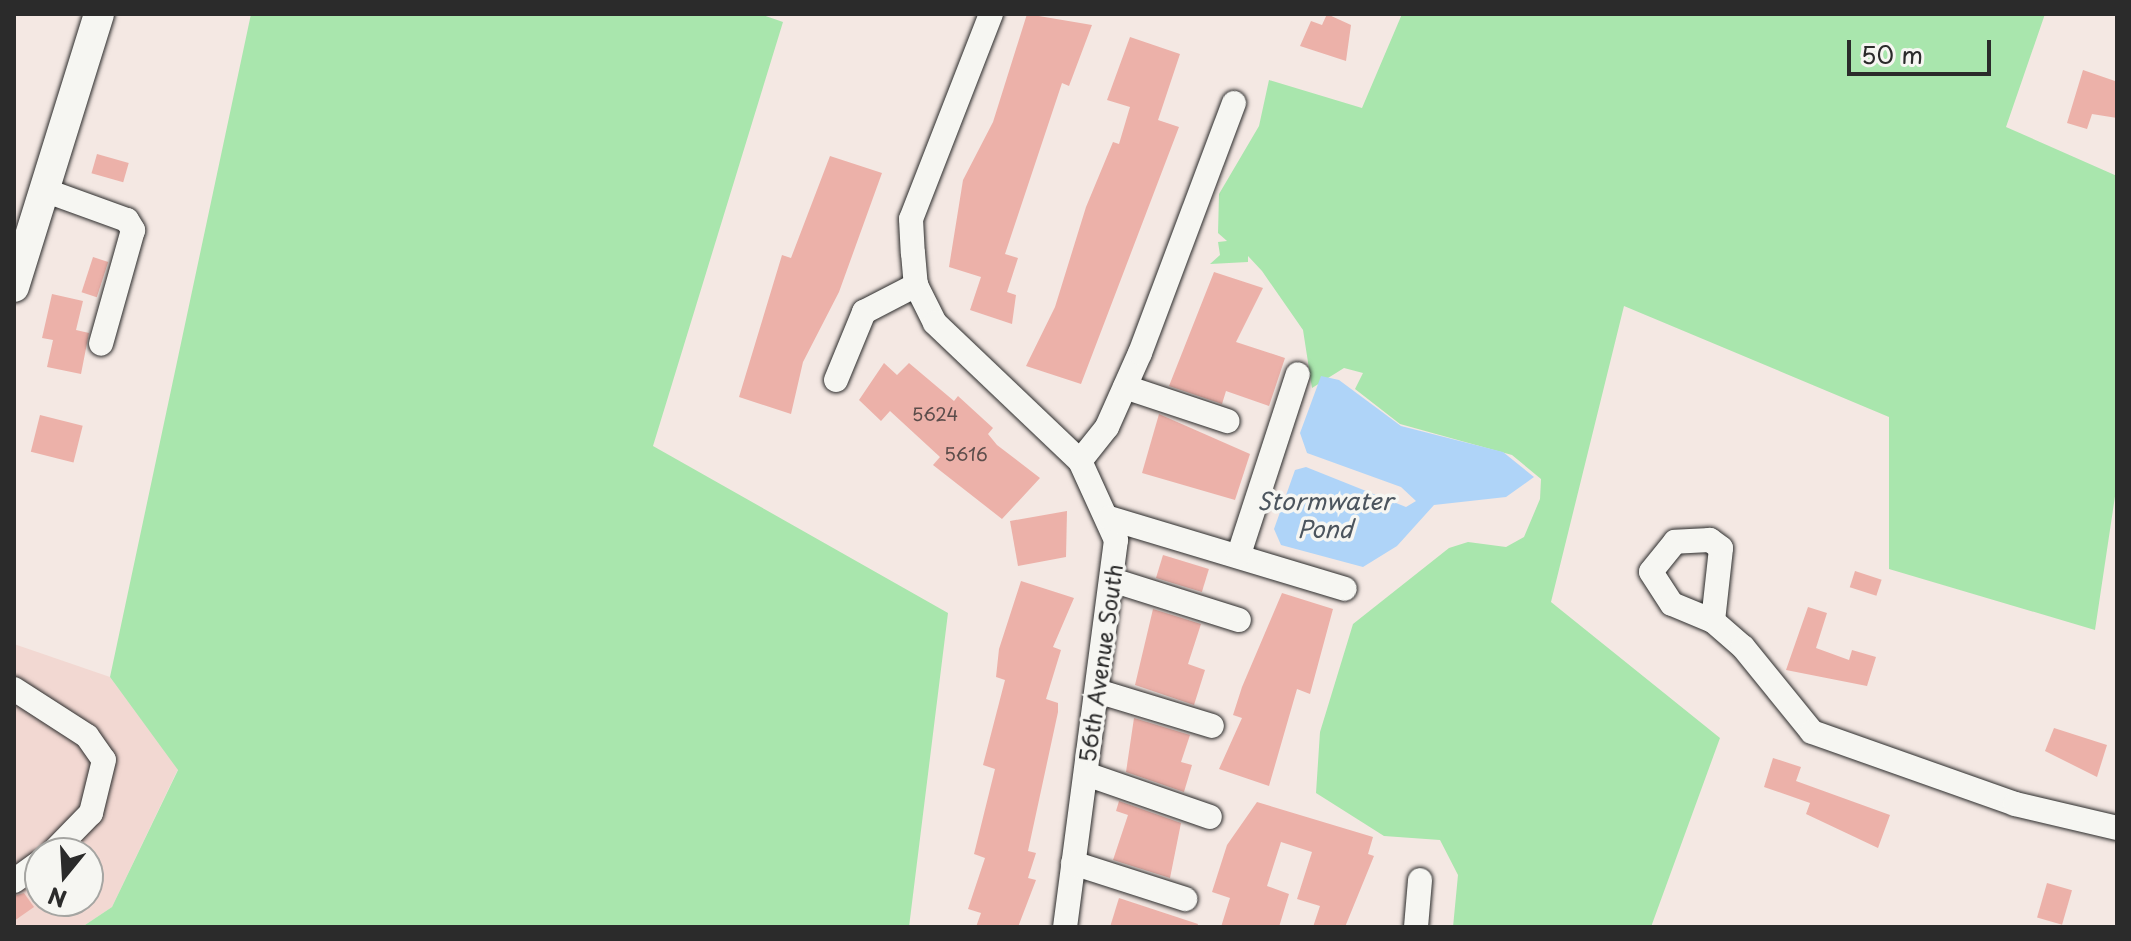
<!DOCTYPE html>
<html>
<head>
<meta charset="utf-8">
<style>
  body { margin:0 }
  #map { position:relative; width:2131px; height:941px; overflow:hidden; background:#f4e8e3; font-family:"Playpen Sans",sans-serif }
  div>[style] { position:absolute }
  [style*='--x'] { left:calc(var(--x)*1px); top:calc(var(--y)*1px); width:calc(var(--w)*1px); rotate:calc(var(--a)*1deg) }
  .built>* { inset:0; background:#f2d8d2 }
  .green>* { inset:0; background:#a9e6ad }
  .water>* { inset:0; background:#afd4f8 }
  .building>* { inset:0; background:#ecb1a9; transform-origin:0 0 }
  .roads { filter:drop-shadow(0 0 2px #2b2b2b) drop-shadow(0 0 2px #2b2b2b) }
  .minor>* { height:24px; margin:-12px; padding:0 12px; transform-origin:12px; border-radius:12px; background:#f6f6f2 }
  .major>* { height:30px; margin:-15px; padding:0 15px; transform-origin:15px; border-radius:15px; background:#f6f6f2 }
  span { translate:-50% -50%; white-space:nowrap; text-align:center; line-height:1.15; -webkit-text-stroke:7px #f6f6f2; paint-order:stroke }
  .number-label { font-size:18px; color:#5b4c4a }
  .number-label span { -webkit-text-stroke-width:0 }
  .street-label { font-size:22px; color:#2b2b2b }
  .water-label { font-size:24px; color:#4c555e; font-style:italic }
  .frame { position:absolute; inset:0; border:16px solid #2b2b2b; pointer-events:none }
  .north { position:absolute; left:24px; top:837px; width:80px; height:80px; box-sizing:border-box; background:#f6f6f2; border:2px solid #a5a5a2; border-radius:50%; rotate:198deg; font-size:22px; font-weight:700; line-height:32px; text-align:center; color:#2b2b2b }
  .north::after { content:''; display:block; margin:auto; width:28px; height:36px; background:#2b2b2b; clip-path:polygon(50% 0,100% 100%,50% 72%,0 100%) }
  .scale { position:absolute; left:1847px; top:40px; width:144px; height:36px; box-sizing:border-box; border:4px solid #2b2b2b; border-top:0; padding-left:10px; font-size:24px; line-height:28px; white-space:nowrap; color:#2b2b2b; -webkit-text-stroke:6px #f6f6f2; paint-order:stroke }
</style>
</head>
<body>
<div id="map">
  <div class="built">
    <i style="clip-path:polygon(evenodd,14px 644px,110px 677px,178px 769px,112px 907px,82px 927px,14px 927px,14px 644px,40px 853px,88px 853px,88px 901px,40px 901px,40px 853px)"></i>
  </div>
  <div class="green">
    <i style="clip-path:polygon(251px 14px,760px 14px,783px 22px,653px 446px,948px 613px,909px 927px,82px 927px,112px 907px,178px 770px,110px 677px)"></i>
    <i style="clip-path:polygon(1402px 14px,2045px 14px,2006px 127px,2117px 176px,2117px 483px,2095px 630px,1889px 569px,1889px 417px,1624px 306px,1551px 602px,1720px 738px,1651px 927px,1453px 927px,1458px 875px,1440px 840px,1384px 836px,1316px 793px,1320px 732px,1353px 624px,1449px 548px,1468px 542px,1506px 547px,1524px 537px,1540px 499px,1541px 479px,1512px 455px,1400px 424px,1355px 389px,1363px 373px,1344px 368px,1312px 388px,1303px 330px,1262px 271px,1248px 256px,1248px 262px,1210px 264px,1220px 255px,1218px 242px,1227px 241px,1218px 233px,1219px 194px,1259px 126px,1269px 80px,1362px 108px)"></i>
  </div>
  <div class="water">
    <i style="clip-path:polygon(1321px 376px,1339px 380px,1401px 426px,1503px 452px,1534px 477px,1506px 497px,1434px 505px,1397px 546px,1363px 567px,1281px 545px,1274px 529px,1295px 470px,1306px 467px,1406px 507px,1416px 501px,1401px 487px,1307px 453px,1300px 433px)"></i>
  </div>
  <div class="building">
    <i style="clip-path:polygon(1027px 14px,1092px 25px,1069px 86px,1062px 83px,1005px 254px,1018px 258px,1007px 292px,1016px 295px,1012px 324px,970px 310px,981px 277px,949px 267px,963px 180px,993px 122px)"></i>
    <i style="clip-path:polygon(1327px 14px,1351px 25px,1346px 61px,1300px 46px,1311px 21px,1322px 25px)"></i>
    <i style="clip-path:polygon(1130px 37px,1180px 54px,1158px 120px,1179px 127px,1081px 384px,1026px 366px,1055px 307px,1086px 207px,1113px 142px,1119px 144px,1130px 107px,1107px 100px)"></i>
    <i style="clip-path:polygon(2083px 70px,2115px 81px,2117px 91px,2117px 118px,2092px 114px,2087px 129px,2067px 123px)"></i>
    <i style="left:97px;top:154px;width:33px;height:20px;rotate:16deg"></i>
    <i style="clip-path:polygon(830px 156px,882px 173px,839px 292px,803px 362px,791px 414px,739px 397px,782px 255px,791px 258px)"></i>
    <i style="left:93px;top:257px;width:16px;height:37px;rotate:18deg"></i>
    <i style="clip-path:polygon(1214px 272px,1263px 288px,1236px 342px,1285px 358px,1269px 406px,1226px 391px,1222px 404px,1169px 386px)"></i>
    <i style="clip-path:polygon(52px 294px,83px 301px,76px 330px,89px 333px,81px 374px,47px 367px,53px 340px,42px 338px)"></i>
    <i style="clip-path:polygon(884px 363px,897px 375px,909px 363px,954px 401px,958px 396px,993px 428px,988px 434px,997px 445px,1040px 478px,1002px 519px,933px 465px,940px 457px,890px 411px,881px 421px,859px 400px)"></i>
    <i style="clip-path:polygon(1159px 414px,1250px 454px,1235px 500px,1142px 473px)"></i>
    <i style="left:40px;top:415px;width:44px;height:38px;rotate:14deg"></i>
    <i style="clip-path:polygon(1067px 511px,1066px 557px,1018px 566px,1010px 521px)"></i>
    <i style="left:1163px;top:555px;width:48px;height:24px;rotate:17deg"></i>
    <i style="left:1855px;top:571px;width:28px;height:17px;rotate:18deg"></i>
    <i style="clip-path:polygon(1021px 581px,1074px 598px,1053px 647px,1061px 650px,1046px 699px,1058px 703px,1058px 712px,1028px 851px,1036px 853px,1028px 878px,1036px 880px,1018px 927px,976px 927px,981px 913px,968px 909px,985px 858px,974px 854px,995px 769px,983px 765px,1005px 680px,996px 677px,999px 649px)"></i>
    <i style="clip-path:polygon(1282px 593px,1333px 609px,1310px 694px,1297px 689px,1269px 786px,1219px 769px,1242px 718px,1233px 715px,1242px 687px)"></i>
    <i style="clip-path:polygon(1808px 607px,1827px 613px,1816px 648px,1849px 660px,1852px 650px,1876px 657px,1867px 686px,1786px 670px)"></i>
    <i style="clip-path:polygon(1153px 609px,1201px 624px,1188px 664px,1205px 670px,1194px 705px,1135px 685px)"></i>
    <i style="clip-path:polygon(1134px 718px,1190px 735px,1181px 762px,1192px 765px,1184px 792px,1126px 772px)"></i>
    <i style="clip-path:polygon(2054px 728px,2107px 745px,2097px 777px,2045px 751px)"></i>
    <i style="clip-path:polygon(1773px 758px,1801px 767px,1796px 781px,1890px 815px,1878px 848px,1806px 814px,1810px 803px,1764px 787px)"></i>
    <i style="clip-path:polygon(1119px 801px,1181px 823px,1170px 878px,1113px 860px,1128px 815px,1116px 811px)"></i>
    <i style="clip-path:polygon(1257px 802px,1373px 837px,1368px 854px,1374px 856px,1345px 927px,1313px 927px,1320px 906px,1297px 899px,1312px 852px,1281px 842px,1267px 886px,1289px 894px,1279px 927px,1221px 927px,1230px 898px,1212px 892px,1227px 845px)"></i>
    <i style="left:2047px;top:883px;width:26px;height:36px;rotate:16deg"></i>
    <i style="clip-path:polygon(24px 893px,34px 907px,14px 921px,14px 896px)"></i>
    <i style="clip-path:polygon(1119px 898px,1198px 924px,1197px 927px,1110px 927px)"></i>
  </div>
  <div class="roads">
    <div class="minor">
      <i style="--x:991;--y:14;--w:220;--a:111.3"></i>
      <i style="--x:911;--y:219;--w:34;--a:87"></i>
      <i style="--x:913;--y:253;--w:32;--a:85"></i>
      <i style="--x:916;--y:285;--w:42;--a:63.4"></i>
      <i style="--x:935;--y:323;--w:200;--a:43.6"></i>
      <i style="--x:1080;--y:461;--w:87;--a:65.5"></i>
      <i style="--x:1116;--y:540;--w:390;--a:97.5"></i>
      <i style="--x:44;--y:190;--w:88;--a:19.9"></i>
      <i style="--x:127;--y:220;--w:12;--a:59"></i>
      <i style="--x:133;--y:230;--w:118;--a:105.7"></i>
      <i style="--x:836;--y:380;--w:74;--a:-67.6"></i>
      <i style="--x:864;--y:312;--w:59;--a:-27.4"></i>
      <i style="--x:1125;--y:387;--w:108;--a:18.4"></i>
      <i style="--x:1080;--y:461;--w:43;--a:-51.5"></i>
      <i style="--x:1107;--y:427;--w:81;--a:-66"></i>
      <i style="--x:1140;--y:353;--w:267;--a:-69.4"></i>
      <i style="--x:1109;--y:518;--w:246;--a:16.7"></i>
      <i style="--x:1239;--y:554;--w:189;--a:-71.9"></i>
      <i style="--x:1112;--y:580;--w:133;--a:17.5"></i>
      <i style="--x:1713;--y:621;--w:73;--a:-83.7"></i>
      <i style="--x:1721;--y:548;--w:14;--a:-144"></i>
      <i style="--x:1710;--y:540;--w:35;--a:177"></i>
      <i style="--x:1675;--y:542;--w:38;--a:129"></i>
      <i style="--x:1651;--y:572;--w:38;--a:57"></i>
      <i style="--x:1672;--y:604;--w:44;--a:22.5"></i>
      <i style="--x:1713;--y:621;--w:40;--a:41"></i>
      <i style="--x:1743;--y:647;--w:109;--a:50.9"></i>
      <i style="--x:1812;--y:732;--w:215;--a:19.5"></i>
      <i style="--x:2015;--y:804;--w:105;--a:13.2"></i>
      <i style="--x:14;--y:689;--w:87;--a:32.8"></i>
      <i style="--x:87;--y:736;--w:29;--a:55"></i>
      <i style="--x:104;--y:760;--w:55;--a:103.8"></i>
      <i style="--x:91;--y:813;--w:56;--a:134.3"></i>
      <i style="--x:1097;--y:691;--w:120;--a:16.9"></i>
      <i style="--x:1086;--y:774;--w:131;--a:19.1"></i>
      <i style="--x:1073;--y:863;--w:118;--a:17.8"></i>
      <i style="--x:14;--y:881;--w:32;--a:-36"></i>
      <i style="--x:1416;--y:927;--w:47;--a:-85.1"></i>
    </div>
    <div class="major">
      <i style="--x:14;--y:287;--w:286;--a:-72.7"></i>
    </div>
  </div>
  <div class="number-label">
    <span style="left:935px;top:414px">5624</span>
    <span style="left:966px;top:454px">5616</span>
  </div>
  <div class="street-label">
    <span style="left:1100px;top:663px;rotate:-82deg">56th Avenue South</span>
  </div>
  <div class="water-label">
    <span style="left:1325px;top:515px">Stormwater<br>Pond</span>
  </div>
  <div class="frame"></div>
  <div class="north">N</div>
  <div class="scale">50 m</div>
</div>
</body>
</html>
